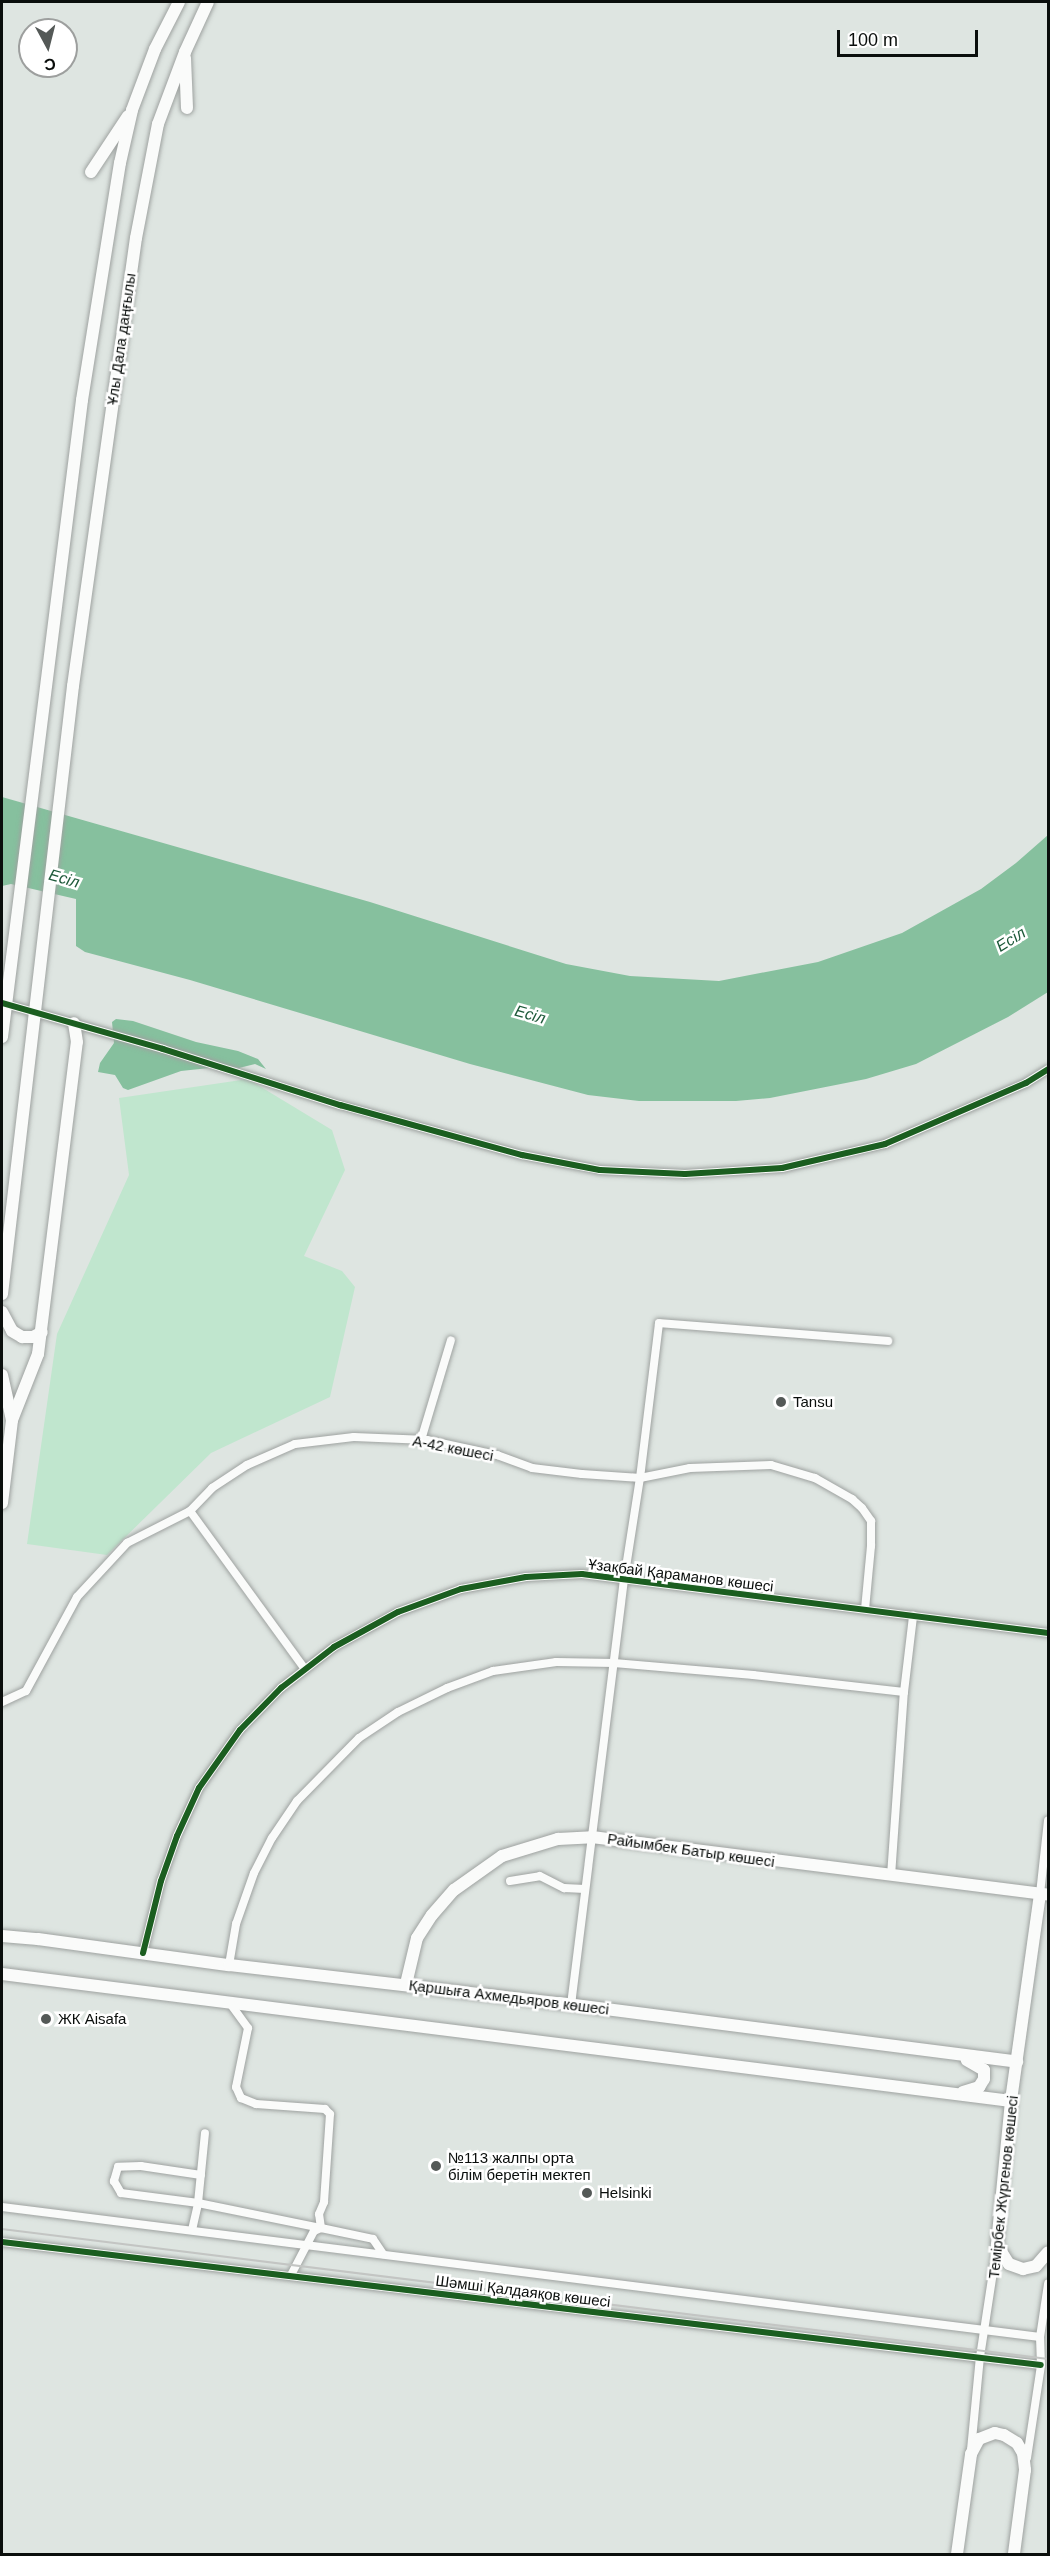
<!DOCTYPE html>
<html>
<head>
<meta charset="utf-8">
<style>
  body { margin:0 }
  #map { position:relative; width:1050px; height:2556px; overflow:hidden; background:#dee5e1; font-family:Arial,sans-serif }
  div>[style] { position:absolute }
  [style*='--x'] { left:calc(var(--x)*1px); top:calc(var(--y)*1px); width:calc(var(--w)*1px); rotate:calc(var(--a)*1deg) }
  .green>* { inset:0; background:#c0e6ce }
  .water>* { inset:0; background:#86c09e }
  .roads { filter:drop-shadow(0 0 2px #9ea2a0) drop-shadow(0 0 2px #9ea2a0) }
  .street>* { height:8px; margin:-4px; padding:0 4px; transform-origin:4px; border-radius:4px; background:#fafbfa }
  .secondary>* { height:12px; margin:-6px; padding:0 6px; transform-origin:6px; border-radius:6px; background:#fafbfa }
  .tram>* { height:1.5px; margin:-0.75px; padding:0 0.75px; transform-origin:0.75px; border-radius:0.75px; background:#c3c5c3 }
  .cycleway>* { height:6px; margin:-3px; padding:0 3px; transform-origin:3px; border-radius:3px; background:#1b5e20 }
  .dots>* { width:16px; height:16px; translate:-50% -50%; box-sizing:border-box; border:3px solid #fff; border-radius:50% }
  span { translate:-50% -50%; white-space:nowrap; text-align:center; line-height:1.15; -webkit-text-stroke:5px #fff; paint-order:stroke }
  .street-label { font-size:15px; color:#0a0e0c }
  .poi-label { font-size:15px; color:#0a0e0c }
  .left { translate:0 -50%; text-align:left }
  .water-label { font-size:16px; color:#1d5939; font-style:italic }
  .frame { position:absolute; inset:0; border:3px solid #0a0e0c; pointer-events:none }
  .north { position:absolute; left:18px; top:18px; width:60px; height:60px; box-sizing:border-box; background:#fff; border:2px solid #9d9f9e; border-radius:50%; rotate:173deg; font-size:16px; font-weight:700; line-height:24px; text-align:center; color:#0a0e0c }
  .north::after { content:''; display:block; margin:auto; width:21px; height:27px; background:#545957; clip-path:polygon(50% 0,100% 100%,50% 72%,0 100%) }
  .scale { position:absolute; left:837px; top:30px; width:141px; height:27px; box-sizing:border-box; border:3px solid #0a0e0c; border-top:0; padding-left:8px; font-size:18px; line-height:21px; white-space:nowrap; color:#0a0e0c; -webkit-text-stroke:4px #fff; paint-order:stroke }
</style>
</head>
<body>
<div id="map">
  <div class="green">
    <i style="clip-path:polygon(248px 1079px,332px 1130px,345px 1170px,304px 1256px,342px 1271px,355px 1287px,330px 1397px,211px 1453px,107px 1555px,27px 1544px,57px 1334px,129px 1175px,119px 1098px)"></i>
  </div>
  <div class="water">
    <i style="clip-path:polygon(2px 797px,370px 902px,566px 964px,630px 976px,719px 981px,818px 962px,902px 933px,981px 889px,1016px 863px,1048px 835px,1048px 992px,1008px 1017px,916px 1064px,866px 1079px,770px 1098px,736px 1101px,639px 1101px,588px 1095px,470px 1064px,190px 980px,85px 952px,76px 946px,76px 899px,11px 884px,2px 886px)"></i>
    <i style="clip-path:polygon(116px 1019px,133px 1021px,196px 1042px,238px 1051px,258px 1059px,266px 1069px,255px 1064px,239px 1068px,228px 1066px,181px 1071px,128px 1090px,123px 1088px,115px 1075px,98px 1072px,100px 1063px,114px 1043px,112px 1022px)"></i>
  </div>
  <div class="roads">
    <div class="street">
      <i style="--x:2;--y:1003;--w:167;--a:15.9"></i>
      <i style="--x:163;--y:1049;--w:186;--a:17.6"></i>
      <i style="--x:340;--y:1105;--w:189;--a:15.4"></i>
      <i style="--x:522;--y:1155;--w:79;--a:10.9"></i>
      <i style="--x:600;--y:1170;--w:85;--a:2.7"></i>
      <i style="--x:685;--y:1174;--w:97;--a:-3.5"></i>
      <i style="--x:782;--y:1168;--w:106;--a:-13.1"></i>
      <i style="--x:885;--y:1144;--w:154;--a:-23.4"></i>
      <i style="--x:1026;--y:1083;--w:26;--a:-32"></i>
      <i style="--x:421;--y:1440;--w:104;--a:-73.3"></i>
      <i style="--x:190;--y:1511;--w:194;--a:54"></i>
      <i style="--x:2;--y:1702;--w:26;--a:-25"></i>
      <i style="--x:26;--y:1691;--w:107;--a:-61.5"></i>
      <i style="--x:77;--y:1597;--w:74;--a:-47.2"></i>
      <i style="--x:127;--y:1543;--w:71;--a:-26.9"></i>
      <i style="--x:190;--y:1511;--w:32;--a:-46"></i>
      <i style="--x:212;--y:1488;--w:42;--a:-33.3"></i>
      <i style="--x:247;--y:1465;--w:52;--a:-23.6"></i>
      <i style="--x:295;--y:1444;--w:59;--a:-6.8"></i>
      <i style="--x:354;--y:1437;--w:73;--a:2.4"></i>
      <i style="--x:427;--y:1440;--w:72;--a:12.1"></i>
      <i style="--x:497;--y:1455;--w:37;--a:20"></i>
      <i style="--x:532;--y:1468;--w:50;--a:6.8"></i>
      <i style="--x:582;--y:1474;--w:58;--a:3.9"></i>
      <i style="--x:640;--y:1478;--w:51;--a:-11.3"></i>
      <i style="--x:690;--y:1468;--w:81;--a:-2.1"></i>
      <i style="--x:771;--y:1465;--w:46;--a:16.5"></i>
      <i style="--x:815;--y:1478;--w:43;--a:29.6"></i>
      <i style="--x:852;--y:1499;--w:13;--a:42"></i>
      <i style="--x:862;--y:1508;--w:16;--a:55"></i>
      <i style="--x:871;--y:1521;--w:25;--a:90"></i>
      <i style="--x:871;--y:1546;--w:63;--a:95.4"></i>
      <i style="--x:891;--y:1876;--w:184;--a:-86"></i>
      <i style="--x:904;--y:1692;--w:77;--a:-83.2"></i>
      <i style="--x:510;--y:1881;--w:30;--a:-9"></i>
      <i style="--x:540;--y:1876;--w:27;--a:27"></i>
      <i style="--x:564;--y:1888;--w:21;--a:3"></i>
      <i style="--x:1040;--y:1894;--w:74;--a:-83.8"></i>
      <i style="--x:143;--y:1953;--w:74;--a:-76"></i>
      <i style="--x:161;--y:1881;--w:48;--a:-70.4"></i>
      <i style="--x:177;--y:1836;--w:53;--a:-65.4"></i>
      <i style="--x:199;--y:1788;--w:71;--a:-54.7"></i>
      <i style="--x:240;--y:1730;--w:59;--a:-45.7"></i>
      <i style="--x:281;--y:1688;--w:67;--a:-37.7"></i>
      <i style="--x:334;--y:1647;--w:73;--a:-28.7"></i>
      <i style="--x:398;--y:1612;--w:67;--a:-20.1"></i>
      <i style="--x:461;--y:1589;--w:66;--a:-10.5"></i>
      <i style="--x:526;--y:1577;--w:56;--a:-3.1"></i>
      <i style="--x:582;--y:1574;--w:470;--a:7.2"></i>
      <i style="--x:229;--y:1965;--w:42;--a:-80.3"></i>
      <i style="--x:236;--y:1924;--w:54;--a:-70.6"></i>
      <i style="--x:254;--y:1873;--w:39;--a:-63"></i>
      <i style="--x:272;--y:1838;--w:45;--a:-56"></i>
      <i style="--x:297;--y:1801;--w:88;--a:-45.5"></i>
      <i style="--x:359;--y:1738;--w:47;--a:-33.7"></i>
      <i style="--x:398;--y:1712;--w:55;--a:-26.1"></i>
      <i style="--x:447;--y:1688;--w:49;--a:-20.3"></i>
      <i style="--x:493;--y:1671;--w:64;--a:-8.1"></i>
      <i style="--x:556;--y:1662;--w:58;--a:1"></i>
      <i style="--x:614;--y:1663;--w:140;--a:4.9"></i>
      <i style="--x:753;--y:1675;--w:152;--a:6.4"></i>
      <i style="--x:571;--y:2005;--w:428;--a:-82.9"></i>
      <i style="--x:624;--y:1580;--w:103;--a:-81.1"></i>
      <i style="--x:640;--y:1478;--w:156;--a:-83"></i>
      <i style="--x:659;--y:1323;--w:230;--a:4.5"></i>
      <i style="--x:201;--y:2175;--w:61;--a:-171.5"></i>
      <i style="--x:141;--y:2166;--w:23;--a:178"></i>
      <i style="--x:118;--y:2167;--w:15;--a:106"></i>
      <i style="--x:114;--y:2181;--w:14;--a:60"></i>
      <i style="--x:121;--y:2193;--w:78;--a:7.4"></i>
      <i style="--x:198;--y:2203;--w:70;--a:-84.3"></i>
      <i style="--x:2;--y:2207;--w:1046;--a:7.14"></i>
      <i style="--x:192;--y:2230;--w:28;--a:-77"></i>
      <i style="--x:198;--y:2203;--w:126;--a:11.5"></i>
      <i style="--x:321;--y:2228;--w:14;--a:-98"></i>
      <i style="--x:319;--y:2214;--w:13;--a:-67"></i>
      <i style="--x:324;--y:2202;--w:88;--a:-86.1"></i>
      <i style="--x:330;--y:2114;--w:7;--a:-135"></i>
      <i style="--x:325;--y:2109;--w:69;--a:-175.9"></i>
      <i style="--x:256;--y:2104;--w:16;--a:-158"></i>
      <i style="--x:241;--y:2098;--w:12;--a:-114"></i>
      <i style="--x:236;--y:2087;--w:60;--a:-78.5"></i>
      <i style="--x:248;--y:2028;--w:29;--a:-126"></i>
      <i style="--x:2;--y:2242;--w:1046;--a:6.75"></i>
      <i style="--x:291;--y:2275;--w:50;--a:-62.4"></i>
      <i style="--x:314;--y:2231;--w:8;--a:-23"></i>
      <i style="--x:321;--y:2228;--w:53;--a:11.9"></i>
      <i style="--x:373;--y:2239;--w:18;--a:56"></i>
      <i style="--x:971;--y:2450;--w:93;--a:-84.5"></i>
      <i style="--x:980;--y:2357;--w:112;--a:-81.3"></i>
      <i style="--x:1027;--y:2458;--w:94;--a:-81.4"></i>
      <i style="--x:1041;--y:2365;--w:28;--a:-92"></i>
      <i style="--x:1040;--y:2337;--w:54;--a:-81.4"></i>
    </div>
    <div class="secondary">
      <i style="--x:185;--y:58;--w:50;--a:87.7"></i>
      <i style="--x:91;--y:172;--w:67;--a:-56.5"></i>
      <i style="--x:2;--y:1037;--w:642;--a:-82.84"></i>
      <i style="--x:82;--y:400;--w:240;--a:-80.9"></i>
      <i style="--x:120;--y:163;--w:54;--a:-77.2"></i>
      <i style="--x:132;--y:110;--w:65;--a:-69.3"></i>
      <i style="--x:155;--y:49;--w:53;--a:-62.9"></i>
      <i style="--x:2;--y:1294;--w:612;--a:-83.34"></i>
      <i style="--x:73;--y:686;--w:452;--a:-82"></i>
      <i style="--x:136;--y:238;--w:116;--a:-79.1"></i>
      <i style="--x:158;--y:124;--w:77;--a:-69.4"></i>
      <i style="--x:185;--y:52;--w:55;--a:-65.3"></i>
      <i style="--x:2;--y:1312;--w:21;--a:62"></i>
      <i style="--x:12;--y:1331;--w:12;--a:31"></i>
      <i style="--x:22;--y:1337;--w:11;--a:0"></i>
      <i style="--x:33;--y:1337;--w:10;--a:-29"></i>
      <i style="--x:2;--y:1375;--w:46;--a:77.5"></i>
      <i style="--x:2;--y:1503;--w:84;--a:-83.1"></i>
      <i style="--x:12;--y:1420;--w:71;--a:-68.5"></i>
      <i style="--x:38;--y:1354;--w:314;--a:-82.9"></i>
      <i style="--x:77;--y:1042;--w:19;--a:-99"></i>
      <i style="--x:1040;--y:1894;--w:209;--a:98"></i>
      <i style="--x:1011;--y:2101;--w:145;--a:95.6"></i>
      <i style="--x:997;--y:2245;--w:22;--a:58"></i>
      <i style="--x:1009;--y:2264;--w:15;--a:20"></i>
      <i style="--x:1023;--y:2269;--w:13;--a:-13"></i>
      <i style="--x:1036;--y:2266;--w:18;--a:-49"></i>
      <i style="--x:2;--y:1936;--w:36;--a:5"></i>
      <i style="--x:38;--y:1939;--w:193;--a:7.8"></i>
      <i style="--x:229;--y:1965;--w:332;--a:6.6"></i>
      <i style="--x:559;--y:2003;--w:462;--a:7.3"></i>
      <i style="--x:2;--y:1974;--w:1017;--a:7.17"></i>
      <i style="--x:406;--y:1984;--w:47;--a:-76.6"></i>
      <i style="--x:417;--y:1938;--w:27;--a:-57"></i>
      <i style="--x:432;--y:1915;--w:33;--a:-49"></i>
      <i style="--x:454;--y:1890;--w:59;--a:-35.3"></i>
      <i style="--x:502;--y:1856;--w:59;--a:-16.9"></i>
      <i style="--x:558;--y:1839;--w:34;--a:-3"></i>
      <i style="--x:592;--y:1837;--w:460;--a:7.2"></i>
      <i style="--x:963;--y:2092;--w:17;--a:-17"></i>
      <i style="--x:979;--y:2087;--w:9;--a:-58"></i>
      <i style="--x:984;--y:2079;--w:9;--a:-90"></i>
      <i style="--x:984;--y:2070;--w:20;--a:-150"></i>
      <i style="--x:957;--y:2554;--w:101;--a:-82"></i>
      <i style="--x:971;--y:2454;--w:17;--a:-62"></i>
      <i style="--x:979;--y:2439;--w:17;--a:-21"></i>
      <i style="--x:995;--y:2433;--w:9;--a:13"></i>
      <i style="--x:1004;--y:2435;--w:15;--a:32"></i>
      <i style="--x:1017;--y:2443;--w:12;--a:59"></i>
      <i style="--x:1023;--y:2453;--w:17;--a:83"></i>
      <i style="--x:1025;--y:2470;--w:85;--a:97.5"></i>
    </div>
  </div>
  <div class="tram">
    <i style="--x:2;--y:2229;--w:1054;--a:7.08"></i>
  </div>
  <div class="cycleway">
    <i style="--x:2;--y:1003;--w:167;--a:15.9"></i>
    <i style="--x:163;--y:1049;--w:186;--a:17.6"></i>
    <i style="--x:340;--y:1105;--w:189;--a:15.4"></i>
    <i style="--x:522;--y:1155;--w:79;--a:10.9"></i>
    <i style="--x:600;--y:1170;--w:85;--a:2.7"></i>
    <i style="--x:685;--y:1174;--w:97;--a:-3.5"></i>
    <i style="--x:782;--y:1168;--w:106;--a:-13.1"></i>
    <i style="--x:885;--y:1144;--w:154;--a:-23.4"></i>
    <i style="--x:1026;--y:1083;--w:26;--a:-32"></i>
    <i style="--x:143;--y:1953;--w:74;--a:-76"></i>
    <i style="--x:161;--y:1881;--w:48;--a:-70.4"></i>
    <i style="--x:177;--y:1836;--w:53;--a:-65.4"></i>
    <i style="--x:199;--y:1788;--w:71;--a:-54.7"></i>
    <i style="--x:240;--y:1730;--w:59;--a:-45.7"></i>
    <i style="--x:281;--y:1688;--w:67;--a:-37.7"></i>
    <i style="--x:334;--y:1647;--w:73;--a:-28.7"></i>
    <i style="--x:398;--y:1612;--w:67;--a:-20.1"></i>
    <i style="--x:461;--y:1589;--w:66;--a:-10.5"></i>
    <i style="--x:526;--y:1577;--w:56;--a:-3.1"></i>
    <i style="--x:582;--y:1574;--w:470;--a:7.2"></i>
    <i style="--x:2;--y:2242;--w:1046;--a:6.75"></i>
  </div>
  <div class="dots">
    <i style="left:781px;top:1402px;background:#545957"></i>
    <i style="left:46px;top:2019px;background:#545957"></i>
    <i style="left:436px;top:2166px;background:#545957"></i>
    <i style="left:587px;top:2193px;background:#545957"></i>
  </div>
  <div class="street-label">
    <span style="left:121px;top:339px;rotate:-82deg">Ұлы Дала даңғылы</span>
    <span style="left:453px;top:1448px;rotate:11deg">А-42 көшесі</span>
    <span style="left:681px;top:1575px;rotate:7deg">Ұзақбай Қараманов көшесі</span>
    <span style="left:691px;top:1850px;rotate:8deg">Райымбек Батыр көшесі</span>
    <span style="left:509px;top:1997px;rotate:7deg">Қаршыға Ахмедьяров көшесі</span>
    <span style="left:1003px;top:2187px;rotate:-84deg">Темірбек Жүргенов көшесі</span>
    <span style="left:523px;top:2291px;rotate:7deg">Шәмші Қалдаяқов көшесі</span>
  </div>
  <div class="poi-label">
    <span class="left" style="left:793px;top:1402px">Tansu</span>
    <span class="left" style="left:58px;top:2019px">ЖК Aisafa</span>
    <span class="left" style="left:448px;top:2166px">№113 жалпы орта<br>білім беретін мектеп</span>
    <span class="left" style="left:599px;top:2193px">Helsinki</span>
  </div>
  <div class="water-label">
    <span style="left:64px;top:879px;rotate:16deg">Есіл</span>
    <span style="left:1011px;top:940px;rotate:-32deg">Есіл</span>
    <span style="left:530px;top:1015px;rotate:16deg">Есіл</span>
  </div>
  <div class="frame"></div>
  <div class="north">С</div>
  <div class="scale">100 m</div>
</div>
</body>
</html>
